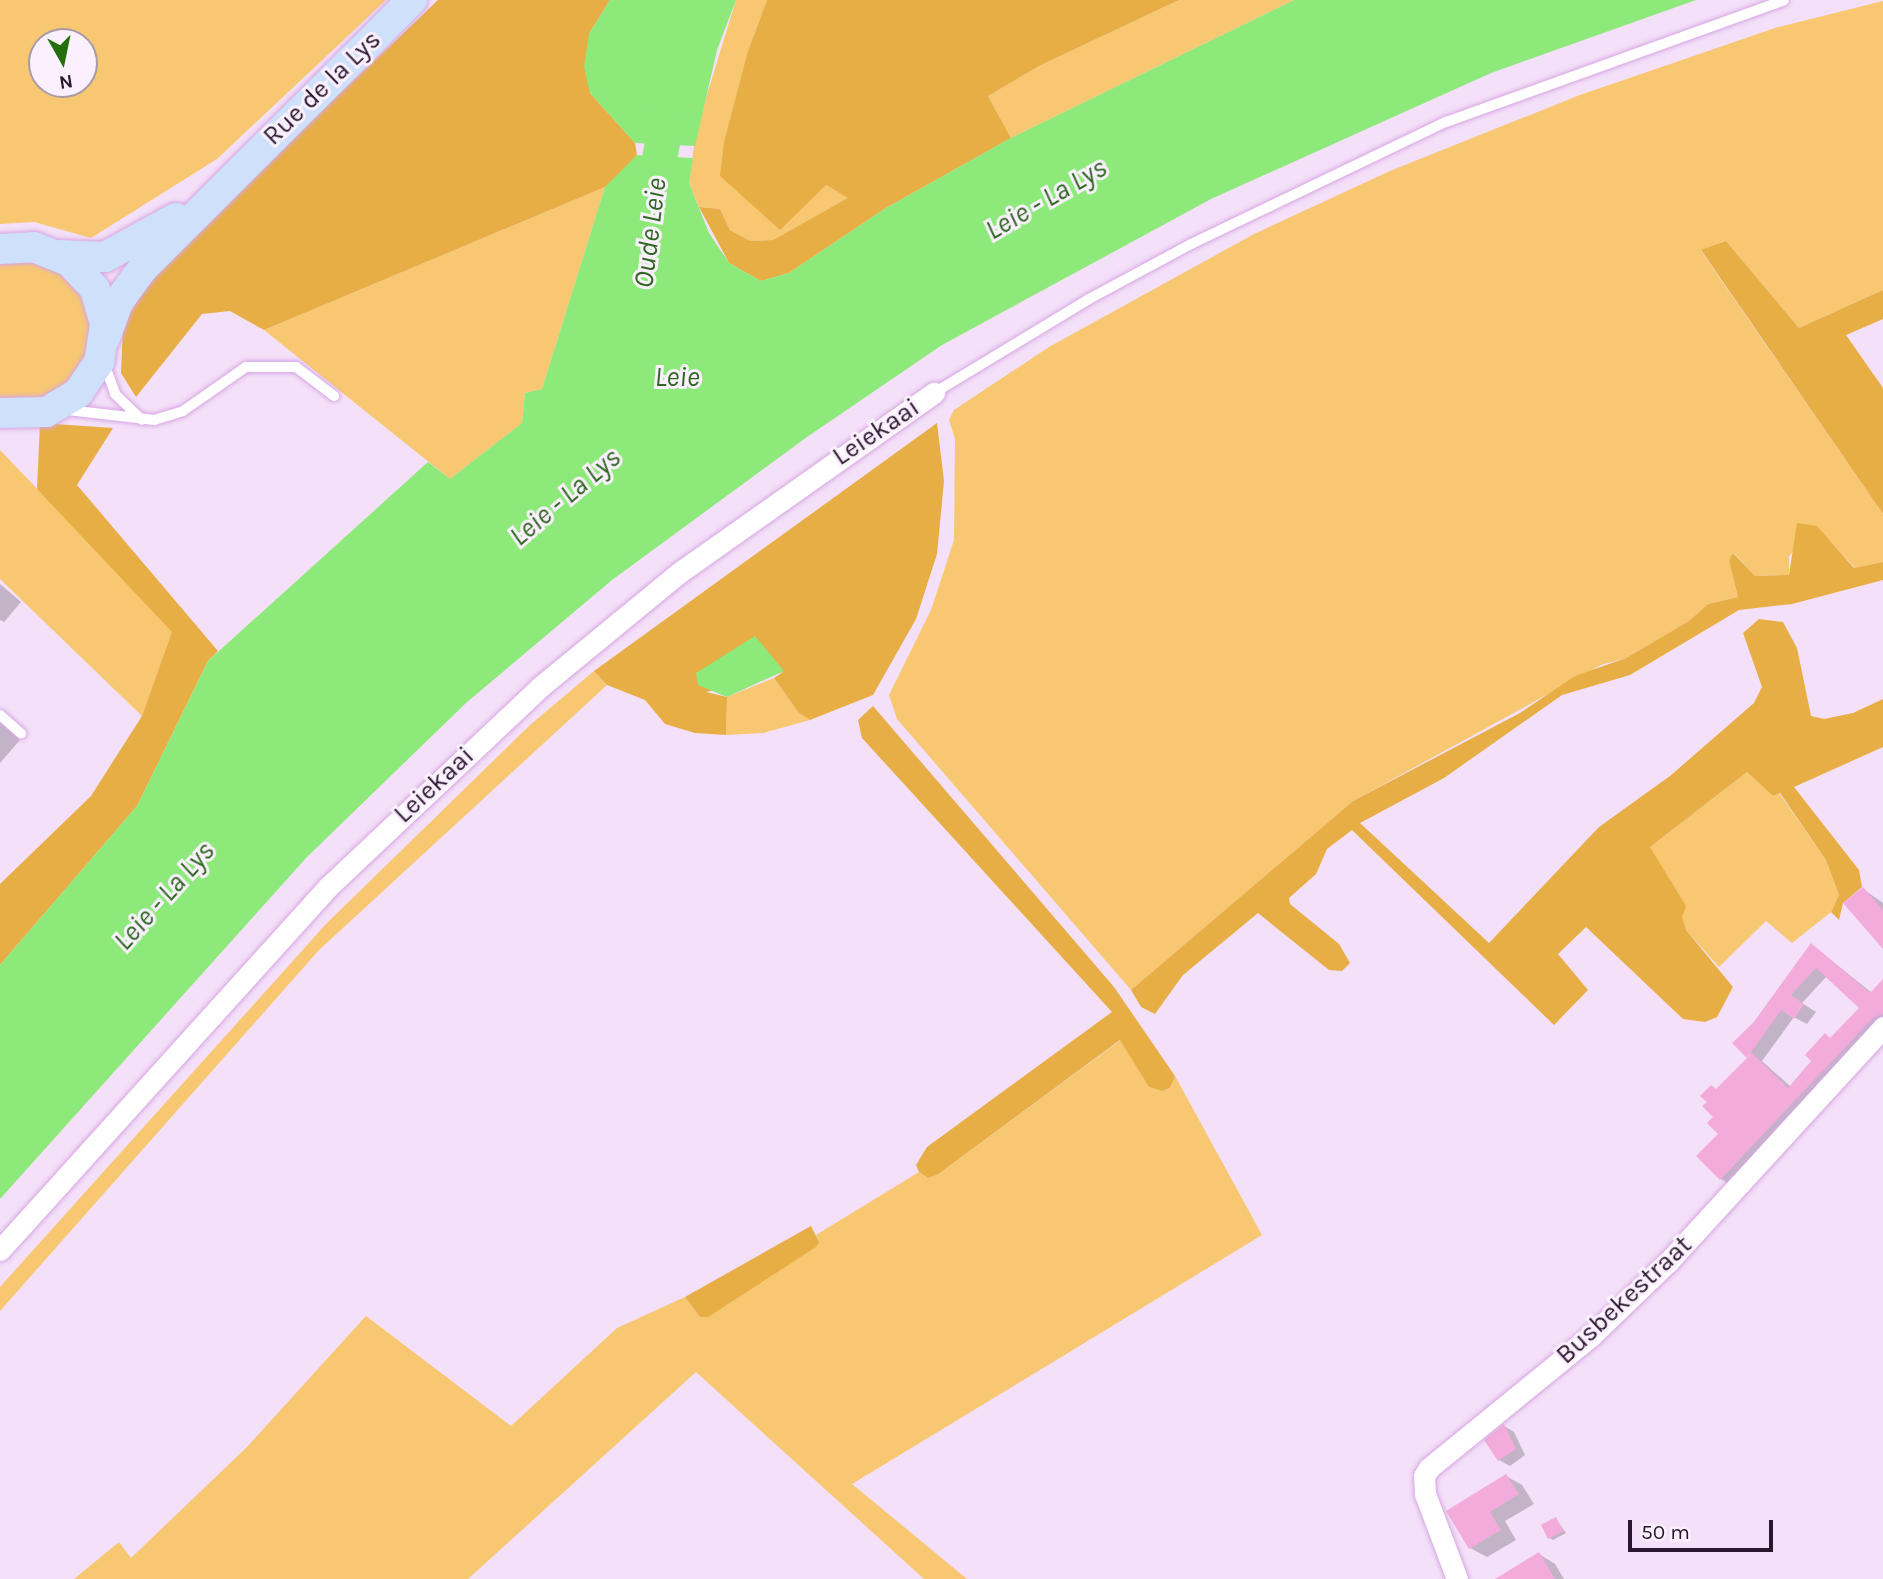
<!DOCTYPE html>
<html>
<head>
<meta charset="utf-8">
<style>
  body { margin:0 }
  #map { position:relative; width:1883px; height:1579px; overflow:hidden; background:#f4e0f9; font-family:Karla,sans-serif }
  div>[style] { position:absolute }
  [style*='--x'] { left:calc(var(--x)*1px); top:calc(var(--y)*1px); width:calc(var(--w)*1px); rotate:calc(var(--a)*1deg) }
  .green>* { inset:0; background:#f8c771 }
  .forest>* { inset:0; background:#e6ae44 }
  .water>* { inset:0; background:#8ee97b }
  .shadow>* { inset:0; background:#0003 }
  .river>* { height:35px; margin:-17.5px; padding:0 17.5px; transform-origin:17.5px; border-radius:17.5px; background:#8ee97b }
  .building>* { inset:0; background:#f2abda; transform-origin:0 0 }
  .roads { filter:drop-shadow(0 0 2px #d7a6e2) drop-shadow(0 0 2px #d7a6e2) }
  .service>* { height:10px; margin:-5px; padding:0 5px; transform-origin:5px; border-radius:5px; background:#fff }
  .minor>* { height:21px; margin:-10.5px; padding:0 10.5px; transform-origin:10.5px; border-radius:10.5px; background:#fff }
  .secondary>* { height:30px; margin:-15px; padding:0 15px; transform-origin:15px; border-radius:15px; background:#cfe0fa }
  span { translate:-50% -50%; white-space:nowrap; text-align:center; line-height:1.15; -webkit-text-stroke:6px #fbf1fe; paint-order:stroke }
  .street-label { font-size:26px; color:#2a172e }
  .water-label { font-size:28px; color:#2e6720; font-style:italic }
  .north { position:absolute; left:28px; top:28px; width:70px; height:70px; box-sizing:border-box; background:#fbf1fe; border:2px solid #a79aab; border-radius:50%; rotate:171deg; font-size:19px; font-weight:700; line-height:28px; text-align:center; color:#2a172e }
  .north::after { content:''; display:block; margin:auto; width:24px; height:32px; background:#246e0e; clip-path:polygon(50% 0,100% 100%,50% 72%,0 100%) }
  .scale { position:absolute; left:1628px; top:1520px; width:145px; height:32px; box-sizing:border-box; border:4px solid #2a172e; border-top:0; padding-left:9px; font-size:21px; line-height:24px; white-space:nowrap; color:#2a172e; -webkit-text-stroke:5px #fbf1fe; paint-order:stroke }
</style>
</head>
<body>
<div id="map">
  <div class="green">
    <i style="clip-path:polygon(evenodd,0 0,386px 0,217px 159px,91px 238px,34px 222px,0 224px,0 0,42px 42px,84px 42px,84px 84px,42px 84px,42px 42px)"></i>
    <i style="clip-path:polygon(736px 0,767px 0,748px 51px,826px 185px,849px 198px,773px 240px,750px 241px,730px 230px,720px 209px,699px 207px,689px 183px,696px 131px)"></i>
    <i style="clip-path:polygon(1179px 0,1294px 0,1011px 138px,988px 96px,1041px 65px)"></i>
    <i style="clip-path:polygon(1883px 1px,1883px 290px,1799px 328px,1726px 241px,1701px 251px,1883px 514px,1883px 562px,1855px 568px,1817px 527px,1789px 556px,1789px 575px,1755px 576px,1734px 553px,1729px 561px,1738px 597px,1708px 604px,1689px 621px,1626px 658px,1601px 665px,1353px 801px,1131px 990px,897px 719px,889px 695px,931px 610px,954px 540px,955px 439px,949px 420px,954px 410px,1049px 347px,1254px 234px,1390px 171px,1580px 95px,1775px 28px)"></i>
    <i style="clip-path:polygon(605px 187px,542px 389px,525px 393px,522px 423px,450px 479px,264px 330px)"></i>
    <i style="clip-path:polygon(18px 258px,58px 269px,81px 291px,93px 331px,81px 371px,48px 398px,0 400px,0 261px)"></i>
    <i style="clip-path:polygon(0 450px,173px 631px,142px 716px,0 579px)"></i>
    <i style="clip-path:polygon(594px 671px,607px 685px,319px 950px,0 1311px,0 1287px,326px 924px,530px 725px)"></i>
    <i style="clip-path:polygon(774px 678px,799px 713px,810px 720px,763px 733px,726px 735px,727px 697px)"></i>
    <i style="clip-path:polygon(1747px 772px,1773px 796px,1779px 793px,1826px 860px,1839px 895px,1831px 912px,1792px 943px,1766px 921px,1719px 967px,1686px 930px,1650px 847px)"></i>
    <i style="clip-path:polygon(1121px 1040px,1149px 1087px,1162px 1091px,1170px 1088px,1175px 1076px,1262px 1235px,852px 1484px,967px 1579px,924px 1579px,696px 1372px,468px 1579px,74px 1579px,119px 1542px,131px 1558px,247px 1447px,366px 1316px,511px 1426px,617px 1328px,685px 1297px,700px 1317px,819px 1242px,816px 1235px,919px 1172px,928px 1178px,937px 1175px)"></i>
  </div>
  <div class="forest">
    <i style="clip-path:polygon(438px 0,610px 0,589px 34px,590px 93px,635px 143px,637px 155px,631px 163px,605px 187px,264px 330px,230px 311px,202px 314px,136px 397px,121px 373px,123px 325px,157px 268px)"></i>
    <i style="clip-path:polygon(767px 0,1179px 0,1041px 65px,988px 96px,1011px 138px,886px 208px,789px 273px,761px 281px,729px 263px,699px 207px,720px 209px,730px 230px,750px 241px,773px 240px,848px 198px,826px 185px,780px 230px,720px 176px,724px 142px,748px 51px)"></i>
    <i style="clip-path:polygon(1726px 241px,1799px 328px,1883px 290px,1883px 319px,1846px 335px,1883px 388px,1883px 514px,1701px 250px)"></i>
    <i style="clip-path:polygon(40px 423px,113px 428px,77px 485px,218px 651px,208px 661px,137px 806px,0 965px,0 884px,91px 796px,142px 716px,172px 632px,37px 489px)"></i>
    <i style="clip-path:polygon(937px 423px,944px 481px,937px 554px,916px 619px,873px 695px,810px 720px,799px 713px,774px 678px,783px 672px,706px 692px,727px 697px,726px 735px,695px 733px,665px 724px,645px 700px,607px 685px,594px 671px)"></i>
    <i style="clip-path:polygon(1797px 523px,1817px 526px,1854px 568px,1883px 562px,1883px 580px,1792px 604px,1739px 610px,1630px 675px,1562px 695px,1444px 778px,1360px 823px,1489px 943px,1599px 827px,1670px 776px,1754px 703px,1762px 687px,1743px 633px,1759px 619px,1783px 622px,1797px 648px,1811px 716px,1824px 719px,1853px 713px,1883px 699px,1883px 747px,1794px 787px,1859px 870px,1862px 887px,1843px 903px,1839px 920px,1831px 912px,1839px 895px,1826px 860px,1780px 793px,1773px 796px,1747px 772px,1650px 847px,1686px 906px,1682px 917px,1686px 930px,1733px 987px,1717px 1017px,1705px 1022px,1683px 1019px,1586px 927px,1558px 954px,1588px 990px,1554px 1025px,1352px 830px,1327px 849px,1316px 874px,1289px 898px,1290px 904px,1339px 944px,1350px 963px,1342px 971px,1329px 970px,1258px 913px,1183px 975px,1155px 1014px,1141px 1007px,1131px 990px,1353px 801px,1520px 713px,1575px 676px,1626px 658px,1689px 621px,1708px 604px,1738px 597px,1729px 561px,1733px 553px,1755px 576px,1789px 575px)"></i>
    <i style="clip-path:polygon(873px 706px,1114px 987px,1175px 1076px,1170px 1088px,1162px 1091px,1149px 1087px,1120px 1040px,937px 1175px,928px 1178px,919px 1172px,916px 1165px,927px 1147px,1112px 1012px,862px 738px,858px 720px)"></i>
    <i style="clip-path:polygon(811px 1226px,819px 1242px,816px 1247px,708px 1317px,700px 1317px,685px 1297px)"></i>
  </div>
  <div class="water">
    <i style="clip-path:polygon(610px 0,736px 0,717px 50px,695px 146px,635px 143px,590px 93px,584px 67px,589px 34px)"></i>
    <i style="clip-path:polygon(1294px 0,1696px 0,1491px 73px,1211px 199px,942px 345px,807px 437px,612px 580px,466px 703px,306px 858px,0 1199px,0 965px,137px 806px,208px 661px,428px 462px,450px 479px,522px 423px,525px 393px,542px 389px,605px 187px,637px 155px,693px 158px,689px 183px,709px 233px,729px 263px,761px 281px,789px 273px,886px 208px,1011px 138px)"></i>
    <i style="clip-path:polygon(755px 636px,784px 671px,727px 697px,698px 685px,696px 673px)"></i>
  </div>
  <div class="shadow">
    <i style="clip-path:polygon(0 584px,21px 602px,4px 622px,0 620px)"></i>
    <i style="clip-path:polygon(0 722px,20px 740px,0 763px)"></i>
    <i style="clip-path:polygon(1863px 889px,1883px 903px,1883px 946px)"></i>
    <i style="clip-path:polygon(evenodd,1812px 945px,1872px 993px,1883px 982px,1883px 1028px,1733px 1186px,1721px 1179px,1717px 1090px,1750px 1057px,1754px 1025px,1812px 945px,1827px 976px,1862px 1008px,1832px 1039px,1825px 1035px,1814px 1061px,1791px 1087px,1762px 1061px,1794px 1017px,1807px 1024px,1816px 1012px,1802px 1003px,1827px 976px)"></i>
    <i style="clip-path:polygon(1504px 1426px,1514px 1432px,1525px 1455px,1510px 1466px,1499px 1460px)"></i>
    <i style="clip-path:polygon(1506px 1476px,1522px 1485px,1534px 1504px,1505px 1521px,1516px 1540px,1487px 1557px,1470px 1548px)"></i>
    <i style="clip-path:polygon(1556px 1519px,1566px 1533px,1553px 1540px,1548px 1537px)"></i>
    <i style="clip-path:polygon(1539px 1554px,1555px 1564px,1564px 1579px,1514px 1579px)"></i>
  </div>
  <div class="river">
    <i style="--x:650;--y:202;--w:105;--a:-78.5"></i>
  </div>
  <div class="building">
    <i style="clip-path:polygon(1863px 887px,1883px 910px,1883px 949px,1843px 903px)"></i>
    <i style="clip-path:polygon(1811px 943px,1870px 993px,1883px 979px,1883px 1014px,1873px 1018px,1720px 1180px,1696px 1156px,1718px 1134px,1707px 1123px,1713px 1117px,1702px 1106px,1707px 1102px,1700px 1096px,1711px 1085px,1716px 1089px,1752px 1053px,1788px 1088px,1811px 1061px,1805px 1055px,1825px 1033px,1830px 1038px,1859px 1008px,1816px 968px,1791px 995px,1804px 1004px,1794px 1019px,1781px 1010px,1747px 1058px,1732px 1043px,1753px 1023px)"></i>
    <i style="clip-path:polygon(1504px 1424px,1516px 1449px,1498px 1461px,1484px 1440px)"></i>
    <i style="clip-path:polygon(1506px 1474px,1519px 1494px,1490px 1512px,1501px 1530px,1469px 1549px,1446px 1511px)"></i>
    <i style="left:1556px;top:1517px;width:16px;height:17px;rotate:63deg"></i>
    <i style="clip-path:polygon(1539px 1552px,1555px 1579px,1495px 1579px)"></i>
  </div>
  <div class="roads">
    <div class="service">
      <i style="--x:104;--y:363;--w:33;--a:70"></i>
      <i style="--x:115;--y:394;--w:37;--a:44"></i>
      <i style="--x:934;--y:393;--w:181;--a:-31.2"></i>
      <i style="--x:1089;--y:299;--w:116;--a:-28.3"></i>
      <i style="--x:1191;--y:244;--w:283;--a:-25.6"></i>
      <i style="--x:1446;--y:122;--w:359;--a:-19.8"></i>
      <i style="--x:68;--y:410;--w:87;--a:6.6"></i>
      <i style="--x:154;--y:420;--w:30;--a:-17"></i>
      <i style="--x:183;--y:411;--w:77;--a:-34.9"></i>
      <i style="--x:246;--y:367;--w:50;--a:0"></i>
      <i style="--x:296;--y:367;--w:48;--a:37.3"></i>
      <i style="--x:0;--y:715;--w:28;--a:41"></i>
    </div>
    <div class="minor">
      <i style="--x:0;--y:1250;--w:489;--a:-47.9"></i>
      <i style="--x:328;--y:887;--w:291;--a:-43.3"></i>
      <i style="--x:540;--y:687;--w:181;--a:-39.4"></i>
      <i style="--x:680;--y:572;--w:311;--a:-35.2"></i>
      <i style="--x:1457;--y:1579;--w:91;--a:-110.6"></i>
      <i style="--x:1425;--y:1494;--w:18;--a:-93"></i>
      <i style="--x:1424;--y:1476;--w:9;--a:-58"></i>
      <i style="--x:1429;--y:1468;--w:209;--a:-39.2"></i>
      <i style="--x:1591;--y:1336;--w:107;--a:-43.9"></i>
      <i style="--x:1668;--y:1262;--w:319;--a:-47.5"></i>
    </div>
    <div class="secondary">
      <i style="--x:0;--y:249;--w:34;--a:-3"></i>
      <i style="--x:34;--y:247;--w:38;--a:22"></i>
      <i style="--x:69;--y:261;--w:38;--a:47"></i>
      <i style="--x:95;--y:289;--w:37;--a:74"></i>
      <i style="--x:105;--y:325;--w:37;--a:99"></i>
      <i style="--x:99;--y:362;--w:37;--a:124"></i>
      <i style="--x:78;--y:393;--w:37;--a:149"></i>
      <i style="--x:46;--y:412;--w:46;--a:178.8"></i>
      <i style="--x:58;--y:255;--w:47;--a:2.4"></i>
      <i style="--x:105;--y:257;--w:81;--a:-28.8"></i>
      <i style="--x:105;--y:338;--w:38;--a:-70"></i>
      <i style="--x:118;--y:302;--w:42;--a:-53.7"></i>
      <i style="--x:143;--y:268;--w:380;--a:-44.9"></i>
    </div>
  </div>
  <div class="street-label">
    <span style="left:322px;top:88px;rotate:-44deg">Rue de la Lys</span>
    <span style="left:876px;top:432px;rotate:-34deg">Leiekaai</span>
    <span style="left:434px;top:785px;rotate:-43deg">Leiekaai</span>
    <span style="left:1624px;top:1300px;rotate:-43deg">Busbekestraat</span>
  </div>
  <div class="water-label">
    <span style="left:1046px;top:199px;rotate:-30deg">Leie - La Lys</span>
    <span style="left:650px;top:233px;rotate:-83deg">Oude Leie</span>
    <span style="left:677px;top:377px">Leie</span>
    <span style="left:565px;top:497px;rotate:-40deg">Leie - La Lys</span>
    <span style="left:164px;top:896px;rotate:-48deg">Leie - La Lys</span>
  </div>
  <div class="north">N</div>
  <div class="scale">50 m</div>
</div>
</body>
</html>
